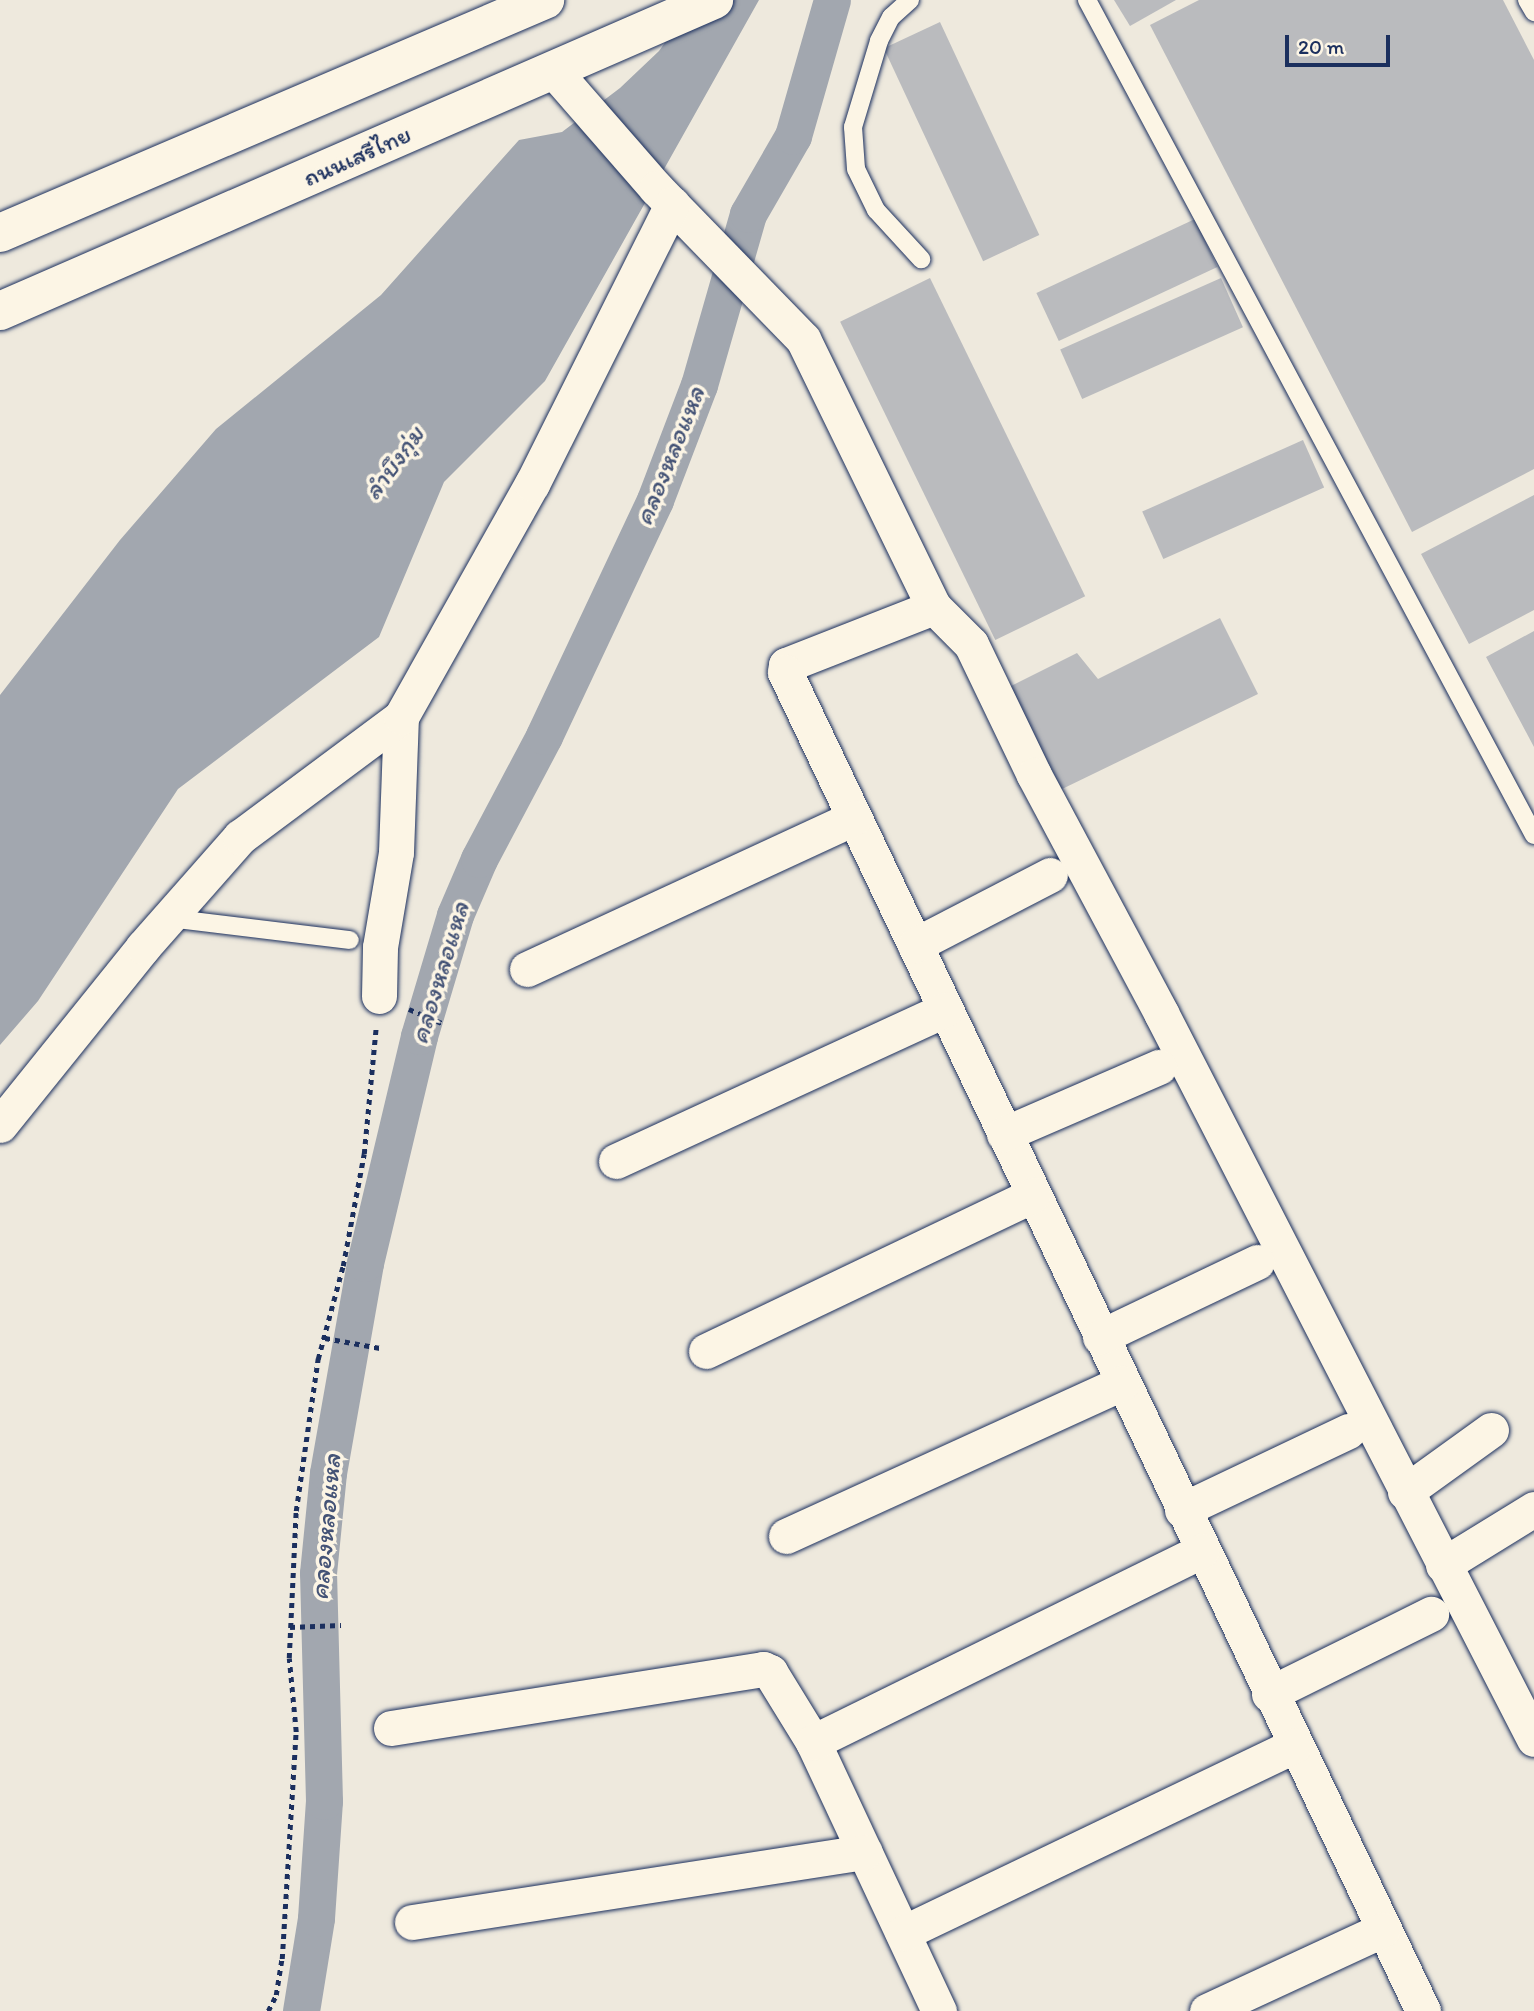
<!DOCTYPE html>
<html>
<head>
<meta charset="utf-8">
<style>
  body { margin:0 }
  #map { position:relative; width:1534px; height:2011px; overflow:hidden; background:#eee9dd; font-family:Itim,"Playpen Sans Thai",sans-serif }
  div>[style] { position:absolute }
  [style*='--x'] { left:calc(var(--x)*1px); top:calc(var(--y)*1px); width:calc(var(--w)*1px); rotate:calc(var(--a)*1deg) }
  .water>* { inset:0; background:#a2a7af }
  .canal>* { height:37px; margin:-18.5px; padding:0 18.5px; transform-origin:18.5px; border-radius:18.5px; background:#a2a7af }
  .building>* { inset:0; background:#babbbe; transform-origin:0 0 }
  .path>* { height:4.5px; margin-top:-2.25px; transform-origin:0; background:repeating-linear-gradient(90deg,#1b2f5e 0 5px,transparent 0 10px) }
  .roads { filter:drop-shadow(0 0 2px #1b2f5e) drop-shadow(0 0 2px #1b2f5e) }
  .lane>* { height:18px; margin:-9px; padding:0 9px; transform-origin:9px; border-radius:9px; background:#fcf5e5 }
  .street>* { height:35px; margin:-17.5px; padding:0 17.5px; transform-origin:17.5px; border-radius:17.5px; background:#fcf5e5 }
  .secondary>* { height:38px; margin:-19px; padding:0 19px; transform-origin:19px; border-radius:19px; background:#fcf5e5 }
  span { translate:-50% -50%; white-space:nowrap; text-align:center; line-height:1.15; -webkit-text-stroke:7px #fcf5e5; paint-order:stroke }
  .street-label { font-size:24px; color:#1b2f5e }
  .water-label { font-size:26px; color:#445376; font-style:italic }
  .scale { position:absolute; left:1285px; top:35px; width:105px; height:32px; box-sizing:border-box; border:4px solid #1b2f5e; border-top:0; padding-left:9px; font-size:21px; line-height:24px; white-space:nowrap; color:#1b2f5e; -webkit-text-stroke:5px #fcf5e5; paint-order:stroke }
</style>
</head>
<body>
<div id="map">
  <div class="water">
    <i style="clip-path:polygon(695px 0,759px 0,545px 381px,444px 482px,379px 637px,178px 789px,38px 1001px,0 1045px,0 695px,120px 540px,216px 429px,381px 295px,519px 140px,562px 132px,620px 88px,659px 51px)"></i>
  </div>
  <div class="canal">
    <i style="--x:301;--y:2011;--w:94;--a:-80.8"></i>
    <i style="--x:316;--y:1918;--w:117;--a:-86.1"></i>
    <i style="--x:324;--y:1801;--w:228;--a:-91.5"></i>
    <i style="--x:318;--y:1573;--w:100;--a:-84.3"></i>
    <i style="--x:328;--y:1473;--w:213;--a:-80"></i>
    <i style="--x:365;--y:1263;--w:233;--a:-76.6"></i>
    <i style="--x:419;--y:1036;--w:126;--a:-73.4"></i>
    <i style="--x:455;--y:915;--w:61;--a:-66.8"></i>
    <i style="--x:479;--y:859;--w:139;--a:-62.1"></i>
    <i style="--x:544;--y:736;--w:261;--a:-64.8"></i>
    <i style="--x:655;--y:500;--w:123;--a:-69.1"></i>
    <i style="--x:699;--y:385;--w:178;--a:-74"></i>
    <i style="--x:748;--y:214;--w:90;--a:-60"></i>
    <i style="--x:793;--y:136;--w:141;--a:-74"></i>
  </div>
  <div class="building">
    <i style="clip-path:polygon(1114px 0,1176px 0,1130px 26px)"></i>
    <i style="clip-path:polygon(1199px 0,1503px 0,1534px 60px,1534px 469px,1412px 532px,1150px 25px)"></i>
    <i style="left:940px;top:22px;width:235px;height:62px;rotate:65deg"></i>
    <i style="left:1195px;top:219px;width:53px;height:175px;rotate:65deg"></i>
    <i style="left:930px;top:278px;width:354px;height:100px;rotate:64deg"></i>
    <i style="left:1221px;top:278px;width:54px;height:176px;rotate:66deg"></i>
    <i style="left:1303px;top:440px;width:52px;height:176px;rotate:66deg"></i>
    <i style="clip-path:polygon(1534px 495px,1534px 610px,1469px 644px,1421px 554px)"></i>
    <i style="clip-path:polygon(1220px 618px,1258px 694px,1060px 790px,1009px 687px,1077px 653px,1098px 679px)"></i>
    <i style="clip-path:polygon(1534px 631px,1534px 747px,1486px 657px)"></i>
  </div>
  <div class="path">
    <i style="--x:409;--y:1009;--w:38;--a:23"></i>
    <i style="--x:325;--y:1338;--w:56;--a:10.3"></i>
    <i style="--x:290;--y:1627;--w:51;--a:-2.2"></i>
    <i style="--x:268;--y:2011;--w:18;--a:-63"></i>
    <i style="--x:276;--y:1995;--w:36;--a:-81"></i>
    <i style="--x:282;--y:1959;--w:227;--a:-86.5"></i>
    <i style="--x:296;--y:1732;--w:74;--a:-95.4"></i>
    <i style="--x:289;--y:1658;--w:147;--a:-87.3"></i>
    <i style="--x:296;--y:1511;--w:154;--a:-81.8"></i>
    <i style="--x:318;--y:1359;--w:96;--a:-75"></i>
    <i style="--x:343;--y:1266;--w:114;--a:-79.4"></i>
    <i style="--x:364;--y:1154;--w:127;--a:-84.6"></i>
  </div>
  <div class="roads">
    <div class="lane">
      <i style="--x:910;--y:0;--w:25;--a:138"></i>
      <i style="--x:891;--y:17;--w:27;--a:117"></i>
      <i style="--x:879;--y:41;--w:90;--a:106.8"></i>
      <i style="--x:853;--y:127;--w:42;--a:85.9"></i>
      <i style="--x:856;--y:169;--w:46;--a:64"></i>
      <i style="--x:876;--y:210;--w:67;--a:47.4"></i>
      <i style="--x:1087;--y:0;--w:947;--a:61.84"></i>
      <i style="--x:1527;--y:0;--w:14;--a:60"></i>
      <i style="--x:168;--y:918;--w:183;--a:6.9"></i>
    </div>
    <div class="street">
      <i style="--x:553;--y:70;--w:157;--a:48.9"></i>
      <i style="--x:656;--y:188;--w:211;--a:45.8"></i>
      <i style="--x:803;--y:339;--w:298;--a:64"></i>
      <i style="--x:934;--y:607;--w:159;--a:158.6"></i>
      <i style="--x:786;--y:665;--w:7;--a:98"></i>
      <i style="--x:785;--y:672;--w:1483;--a:64.52"></i>
      <i style="--x:934;--y:607;--w:52;--a:45"></i>
      <i style="--x:971;--y:644;--w:145;--a:64.3"></i>
      <i style="--x:1034;--y:775;--w:270;--a:61.9"></i>
      <i style="--x:1161;--y:1013;--w:816;--a:62.81"></i>
      <i style="--x:915;--y:945;--w:152;--a:-27.4"></i>
      <i style="--x:527;--y:969;--w:360;--a:-24.8"></i>
      <i style="--x:379;--y:996;--w:49;--a:-88.8"></i>
      <i style="--x:380;--y:947;--w:96;--a:-80.4"></i>
      <i style="--x:396;--y:852;--w:135;--a:-87.9"></i>
      <i style="--x:0;--y:1125;--w:228;--a:-51.2"></i>
      <i style="--x:143;--y:947;--w:147;--a:-48.6"></i>
      <i style="--x:240;--y:837;--w:201;--a:-36.7"></i>
      <i style="--x:401;--y:717;--w:267;--a:-60.7"></i>
      <i style="--x:532;--y:484;--w:313;--a:-63.4"></i>
      <i style="--x:1004;--y:1134;--w:169;--a:-23.4"></i>
      <i style="--x:616;--y:1161;--w:362;--a:-24.7"></i>
      <i style="--x:1100;--y:1337;--w:174;--a:-25.5"></i>
      <i style="--x:706;--y:1351;--w:362;--a:-25.5"></i>
      <i style="--x:1405;--y:1492;--w:106;--a:-35.8"></i>
      <i style="--x:1182;--y:1510;--w:184;--a:-25.4"></i>
      <i style="--x:786;--y:1536;--w:369;--a:-24.5"></i>
      <i style="--x:1443;--y:1565;--w:107;--a:-31.6"></i>
      <i style="--x:1269;--y:1694;--w:181;--a:-26.3"></i>
      <i style="--x:391;--y:1728;--w:377;--a:-9"></i>
      <i style="--x:763;--y:1669;--w:8;--a:23"></i>
      <i style="--x:770;--y:1672;--w:82;--a:58.4"></i>
      <i style="--x:813;--y:1742;--w:297;--a:64.9"></i>
      <i style="--x:813;--y:1742;--w:433;--a:-26.2"></i>
      <i style="--x:412;--y:1922;--w:458;--a:-8.8"></i>
      <i style="--x:903;--y:1933;--w:433;--a:-25.6"></i>
      <i style="--x:1207;--y:2011;--w:193;--a:-24.8"></i>
    </div>
    <div class="secondary">
      <i style="--x:0;--y:233;--w:593;--a:-23.15"></i>
      <i style="--x:0;--y:311;--w:779;--a:-23.54"></i>
    </div>
  </div>
  <div class="street-label">
    <span style="left:357px;top:156px;rotate:-24deg">ถนนเสรีไทย</span>
  </div>
  <div class="water-label">
    <span style="left:670px;top:456px;rotate:-68deg">คลองหลอแหล</span>
    <span style="left:394px;top:463px;rotate:-54deg">ลำบึงกุ่ม</span>
    <span style="left:440px;top:973px;rotate:-73deg">คลองหลอแหล</span>
    <span style="left:326px;top:1527px;rotate:-85deg">คลองหลอแหล</span>
  </div>
  <div class="scale">20 m</div>
</div>
</body>
</html>
